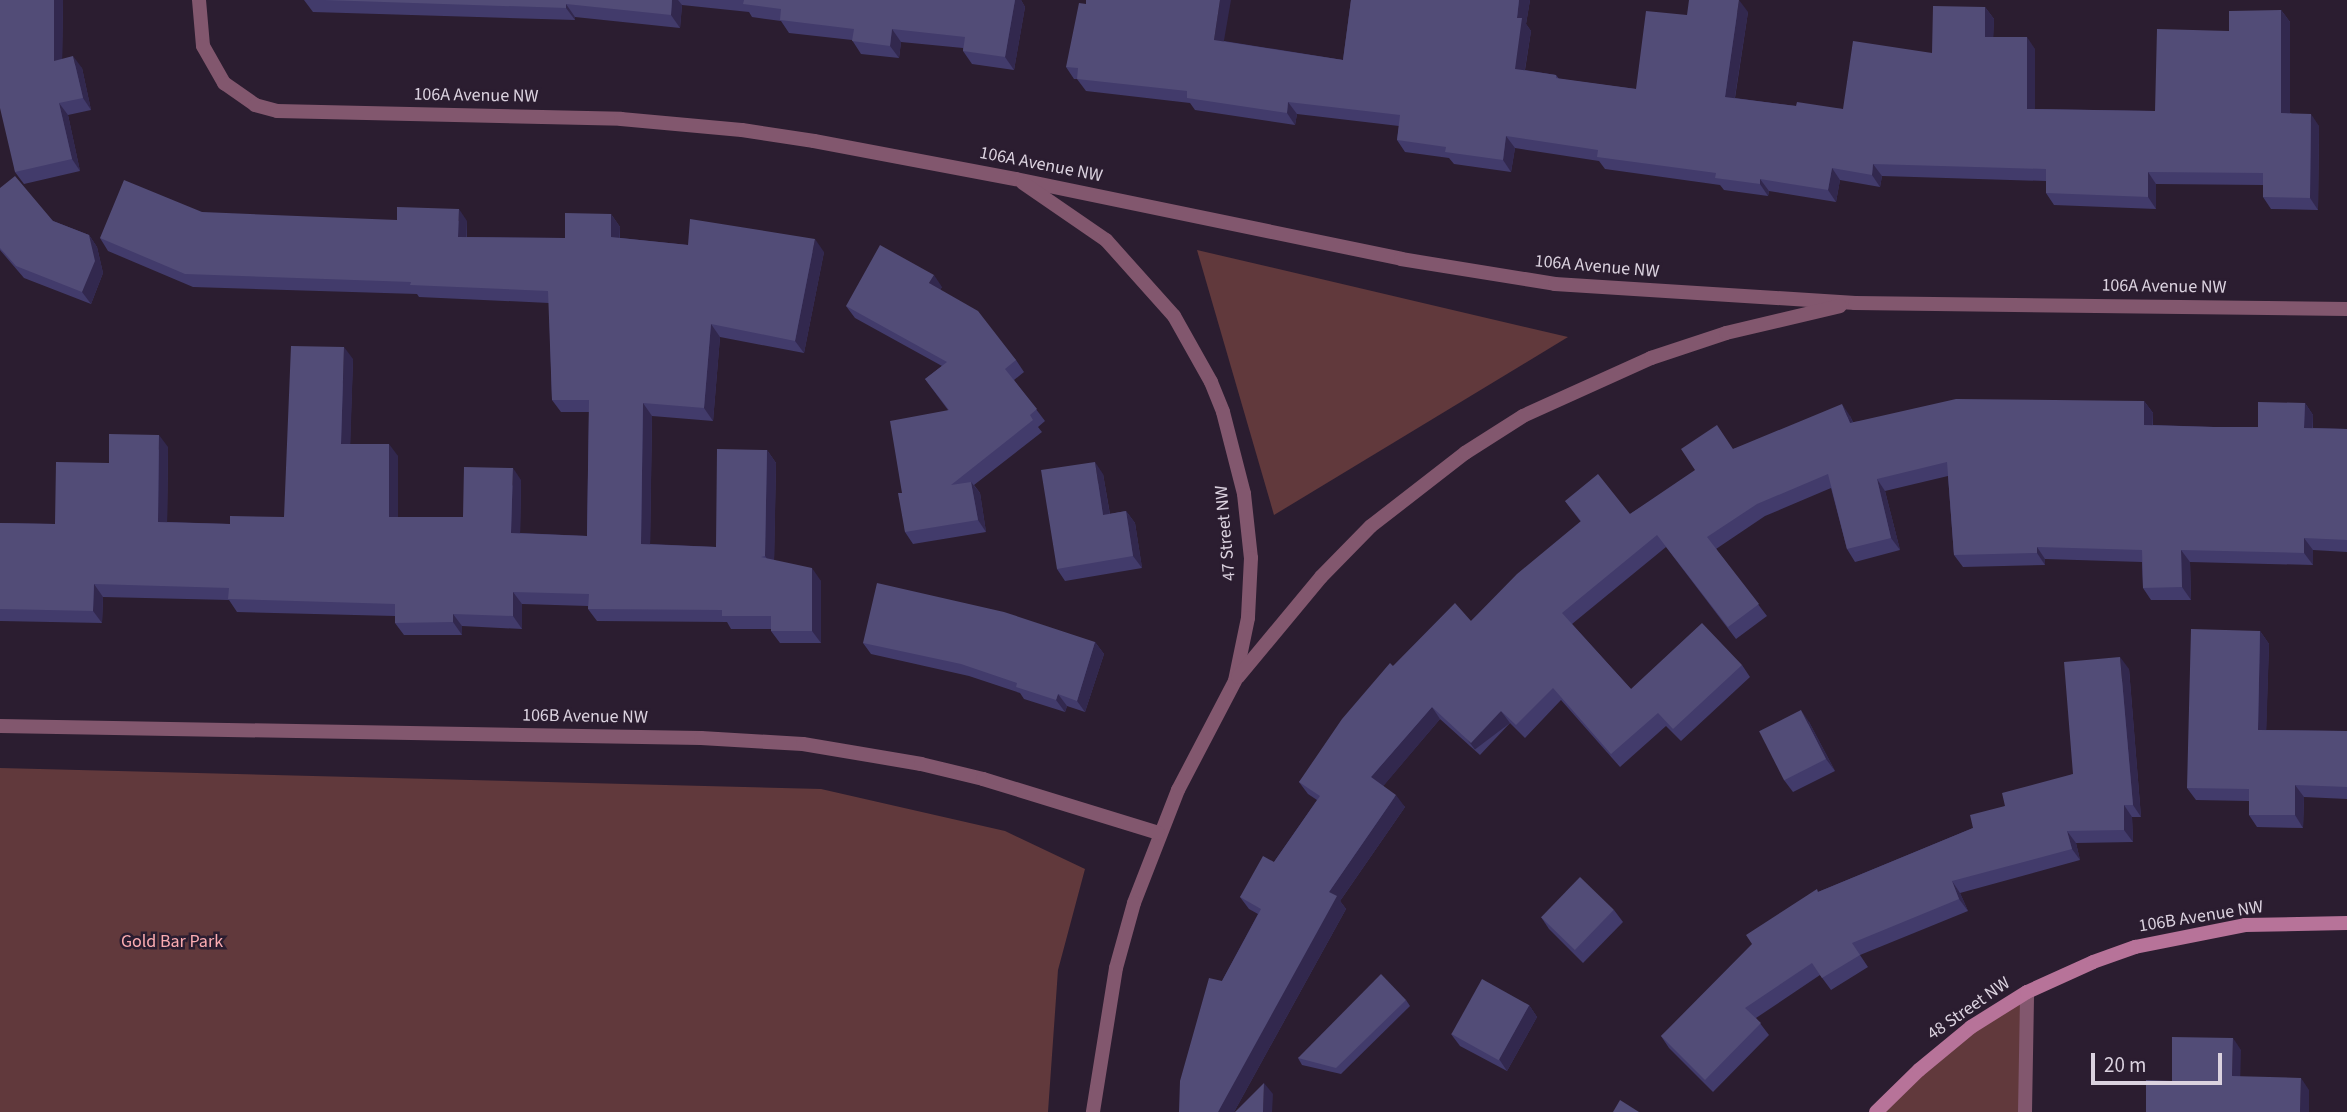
<!DOCTYPE html>
<html>
<head>
<meta charset="utf-8">
<style>
  body { margin:0 }
  #map { position:relative; width:2347px; height:1112px; overflow:hidden; background:#2b1d30; font-family:"Source Sans 3",sans-serif }
  div>[style] { position:absolute }
  [style*='--x'] { left:calc(var(--x)*1px); top:calc(var(--y)*1px); width:calc(var(--w)*1px); rotate:calc(var(--a)*1deg) }
  .green>* { inset:0; background:#61393c }
  .street>* { height:14px; margin:-7px; padding:0 7px; transform-origin:7px; border-radius:7px; background:#82576e }
  .secondary>* { height:14px; margin:-7px; padding:0 7px; transform-origin:7px; border-radius:7px; background:#b77399 }
  .wall>* { inset:0; background:#423b6b }
  .shaded-wall>* { inset:0; background:#32284e; transform-origin:0 0 }
  .building>* { inset:0; background:#524c77; transform-origin:0 0 }
  span { translate:-50% -50%; white-space:nowrap; text-align:center; line-height:1.15; -webkit-text-stroke:5px #2b1d30; paint-order:stroke }
  .street-label { font-size:18px; color:#dbd2df }
  .park-label { font-size:18px; color:#fbacb1 }
  .scale { position:absolute; left:2091px; top:1053px; width:131px; height:32px; box-sizing:border-box; border:4px solid #dbd2df; border-top:0; padding-left:9px; font-size:21px; line-height:24px; white-space:nowrap; color:#dbd2df; -webkit-text-stroke:5px #2b1d30; paint-order:stroke }
</style>
</head>
<body>
<div id="map">
  <div class="green">
    <i style="clip-path:polygon(1197px 250px,1568px 337px,1274px 515px)"></i>
    <i style="clip-path:polygon(0 768px,821px 789px,1005px 831px,1085px 869px,1058px 970px,1048px 1112px,0 1112px)"></i>
    <i style="clip-path:polygon(2027px 992px,2025px 1112px,1876px 1112px,1919px 1070px)"></i>
  </div>
  <div class="street">
    <i style="--x:199;--y:0;--w:46;--a:85"></i>
    <i style="--x:203;--y:46;--w:43;--a:60.4"></i>
    <i style="--x:224;--y:83;--w:38;--a:35"></i>
    <i style="--x:255;--y:105;--w:23;--a:15"></i>
    <i style="--x:277;--y:111;--w:344;--a:1.3"></i>
    <i style="--x:621;--y:119;--w:121;--a:5.2"></i>
    <i style="--x:742;--y:130;--w:73;--a:8.7"></i>
    <i style="--x:814;--y:141;--w:206;--a:10.7"></i>
    <i style="--x:1016;--y:179;--w:393;--a:11.7"></i>
    <i style="--x:1401;--y:259;--w:156;--a:9.2"></i>
    <i style="--x:1555;--y:284;--w:301;--a:3.6"></i>
    <i style="--x:1855;--y:303;--w:492;--a:0.7"></i>
    <i style="--x:1023;--y:183;--w:101;--a:34.5"></i>
    <i style="--x:1106;--y:240;--w:102;--a:48.2"></i>
    <i style="--x:1174;--y:316;--w:76;--a:60.7"></i>
    <i style="--x:1211;--y:382;--w:32;--a:68"></i>
    <i style="--x:1223;--y:412;--w:85;--a:75.6"></i>
    <i style="--x:1244;--y:494;--w:64;--a:83.8"></i>
    <i style="--x:1251;--y:558;--w:60;--a:92.9"></i>
    <i style="--x:1248;--y:618;--w:64;--a:101.7"></i>
    <i style="--x:1235;--y:681;--w:123;--a:117.6"></i>
    <i style="--x:1178;--y:790;--w:121;--a:111.3"></i>
    <i style="--x:1134;--y:903;--w:67;--a:105.5"></i>
    <i style="--x:1116;--y:968;--w:146;--a:99.1"></i>
    <i style="--x:1238;--y:677;--w:130;--a:-50.3"></i>
    <i style="--x:1321;--y:577;--w:71;--a:-45.6"></i>
    <i style="--x:1371;--y:526;--w:119;--a:-37.8"></i>
    <i style="--x:1465;--y:453;--w:69;--a:-32.5"></i>
    <i style="--x:1523;--y:416;--w:141;--a:-24.4"></i>
    <i style="--x:1651;--y:358;--w:79;--a:-18.4"></i>
    <i style="--x:1726;--y:333;--w:117;--a:-13.3"></i>
    <i style="--x:0;--y:726;--w:701;--a:0.98"></i>
    <i style="--x:701;--y:738;--w:102;--a:3.4"></i>
    <i style="--x:803;--y:744;--w:120;--a:9.6"></i>
    <i style="--x:921;--y:764;--w:64;--a:13.6"></i>
    <i style="--x:983;--y:779;--w:183;--a:17.1"></i>
    <i style="--x:2025;--y:1112;--w:120;--a:-89"></i>
  </div>
  <div class="secondary">
    <i style="--x:1876;--y:1112;--w:60;--a:-44.3"></i>
    <i style="--x:1919;--y:1070;--w:67;--a:-39.6"></i>
    <i style="--x:1971;--y:1027;--w:66;--a:-32"></i>
    <i style="--x:2027;--y:992;--w:72;--a:-24.4"></i>
    <i style="--x:2093;--y:962;--w:45;--a:-19.7"></i>
    <i style="--x:2135;--y:947;--w:112;--a:-11.3"></i>
    <i style="--x:2245;--y:925;--w:102;--a:-1.1"></i>
  </div>
  <div class="wall">
    <i style="clip-path:polygon(0 0,63px 0,62px 59px,82px 68px,91px 110px,68px 115px,80px 171px,24px 184px,15px 172px)"></i>
    <i style="clip-path:polygon(304px 0,1021px 0,1025px 7px,1014px 70px,972px 64px,963px 51px,963px 48px,901px 42px,899px 58px,861px 54px,852px 40px,789px 33px,781px 21px,752px 17px,749px 12px,682px 5px,680px 28px,575px 17px,575px 20px,313px 12px)"></i>
    <i style="clip-path:polygon(1351px 0,1530px 0,1526px 24px,1531px 31px,1525px 70px,1556px 75px,1559px 79px,1636px 89px,1687px 15px,1748px 12px,1735px 98px,1796px 106px,1843px 109px,1932px 53px,1985px 7px,1994px 19px,1993px 37px,2035px 49px,2035px 109px,2155px 111px,2229px 31px,2281px 10px,2290px 22px,2290px 113px,2319px 126px,2318px 210px,2271px 209px,2263px 197px,2263px 185px,2156px 184px,2156px 209px,2054px 205px,2046px 193px,2046px 181px,1882px 176px,1880px 187px,1840px 180px,1836px 202px,1769px 191px,1768px 196px,1724px 190px,1720px 185px,1605px 169px,1599px 161px,1515px 148px,1511px 172px,1454px 164px,1449px 158px,1405px 152px,1397px 140px,1399px 126px,1297px 114px,1295px 125px,1195px 110px,1190px 103px,1086px 91px,1077px 79px,1074px 79px,1066px 67px,1224px 41px,1343px 60px)"></i>
    <i style="clip-path:polygon(0 188px,53px 221px,89px 235px,97px 247px,103px 273px,91px 304px,24px 278px,0 250px)"></i>
    <i style="clip-path:polygon(611px 214px,620px 227px,620px 238px,688px 245px,824px 252px,804px 353px,720px 337px,713px 421px,652px 416px,650px 544px,716px 547px,767px 450px,776px 463px,774px 560px,821px 581px,821px 643px,780px 643px,771px 631px,771px 629px,731px 629px,727px 622px,597px 621px,588px 609px,588px 606px,522px 604px,522px 629px,462px 626px,462px 635px,404px 635px,395px 623px,395px 616px,237px 612px,229px 600px,103px 597px,102px 623px,0 621px,0 523px,55px 524px,109px 463px,168px 447px,167px 522px,230px 524px,284px 517px,353px 359px,350px 444px,398px 456px,398px 517px,463px 517px,521px 480px,520px 533px,587px 536px,589px 412px,561px 412px,552px 400px,549px 303px,419px 297px,417px 294px,193px 287px,108px 251px,100px 238px,397px 220px,467px 221px,467px 237px,565px 238px)"></i>
    <i style="clip-path:polygon(942px 287px,940px 290px,1016px 360px,1024px 372px,1014px 380px,1045px 421px,1038px 427px,1042px 432px,974px 485px,980px 493px,986px 532px,913px 544px,905px 532px,902px 493px,948px 410px,925px 379px,942px 366px,855px 318px,846px 306px)"></i>
    <i style="clip-path:polygon(2144px 401px,2153px 413px,2153px 425px,2214px 427px,2258px 427px,2305px 403px,2313px 415px,2313px 428px,2347px 429px,2347px 552px,2313px 550px,2313px 565px,2190px 562px,2191px 600px,2151px 600px,2143px 588px,2142px 562px,2045px 559px,2045px 565px,1963px 567px,1954px 555px,1948px 476px,1885px 491px,1900px 550px,1855px 562px,1847px 549px,1831px 488px,1765px 516px,1716px 549px,1767px 616px,1736px 639px,1666px 547px,1572px 624px,1631px 689px,1742px 665px,1750px 677px,1681px 741px,1666px 726px,1620px 767px,1561px 700px,1525px 738px,1510px 723px,1480px 755px,1440px 719px,1383px 786px,1405px 807px,1340px 901px,1346px 909px,1234px 1112px,1179px 1112px,1222px 981px,1258px 914px,1249px 909px,1240px 897px,1274px 862px,1317px 800px,1308px 794px,1299px 782px,1393px 666px,1471px 621px,1581px 522px,1565px 501px,1630px 514px,1733px 449px,1850px 416px,1853px 422px)"></i>
    <i style="clip-path:polygon(1103px 474px,1110px 514px,1126px 511px,1135px 523px,1142px 568px,1065px 581px,1057px 569px)"></i>
    <i style="clip-path:polygon(2260px 631px,2269px 644px,2266px 730px,2347px 731px,2347px 726px,2347px 799px,2304px 797px,2303px 828px,2257px 827px,2249px 815px,2249px 801px,2196px 800px,2187px 788px)"></i>
    <i style="clip-path:polygon(1095px 642px,1104px 654px,1085px 712px,1067px 706px,1065px 712px,1024px 699px,1020px 693px,969px 676px,871px 654px,863px 643px)"></i>
    <i style="clip-path:polygon(2129px 669px,2141px 817px,2132px 817px,2133px 842px,2076px 843px,2080px 860px,1960px 893px,1968px 911px,1860px 955px,1868px 967px,1831px 990px,1820px 975px,1756px 1018px,1769px 1035px,1713px 1092px,1669px 1048px,1661px 1036px,1818px 892px,1973px 828px,2005px 806px,2073px 774px)"></i>
    <i style="clip-path:polygon(1809px 722px,1835px 771px,1793px 792px,1784px 780px)"></i>
    <i style="clip-path:polygon(1614px 910px,1623px 922px,1583px 963px,1549px 929px,1541px 917px)"></i>
    <i style="clip-path:polygon(1406px 1000px,1410px 1006px,1341px 1074px,1302px 1065px,1298px 1058px)"></i>
    <i style="clip-path:polygon(1529px 1005px,1537px 1017px,1507px 1071px,1460px 1046px,1451px 1034px)"></i>
  </div>
  <div class="shaded-wall">
    <i style="clip-path:polygon(54px 0,63px 0,62px 73px,54px 61px)"></i>
    <i style="clip-path:polygon(672px 0,678px 0,682px 5px,680px 28px,671px 15px)"></i>
    <i style="clip-path:polygon(1015px 0,1021px 0,1025px 7px,1014px 70px,1005px 57px)"></i>
    <i style="clip-path:polygon(1220px 0,1231px 0,1222px 52px,1214px 40px)"></i>
    <i style="clip-path:polygon(1519px 0,1530px 0,1526px 24px,1531px 31px,1523px 81px,1515px 69px,1517px 18px)"></i>
    <i style="clip-path:polygon(1739px 0,1748px 12px,1733px 109px,1725px 97px)"></i>
    <i style="clip-path:polygon(566px 4px,575px 17px,575px 20px,566px 8px)"></i>
    <i style="clip-path:polygon(1985px 7px,1994px 19px,1993px 49px,1985px 37px)"></i>
    <i style="clip-path:polygon(2281px 10px,2290px 22px,2290px 125px,2281px 113px)"></i>
    <i style="clip-path:polygon(892px 29px,901px 42px,899px 58px,890px 46px)"></i>
    <i style="clip-path:polygon(2027px 37px,2035px 49px,2035px 121px,2027px 109px)"></i>
    <i style="clip-path:polygon(73px 56px,82px 68px,91px 110px,83px 98px)"></i>
    <i style="clip-path:polygon(1288px 102px,1297px 114px,1295px 125px,1287px 113px)"></i>
    <i style="clip-path:polygon(59px 103px,68px 115px,80px 171px,72px 159px)"></i>
    <i style="clip-path:polygon(2311px 114px,2319px 126px,2318px 210px,2310px 198px)"></i>
    <i style="clip-path:polygon(1506px 136px,1515px 148px,1511px 172px,1503px 160px)"></i>
    <i style="clip-path:polygon(1873px 164px,1882px 176px,1880px 187px,1872px 175px)"></i>
    <i style="clip-path:polygon(1832px 168px,1840px 180px,1836px 202px,1828px 190px)"></i>
    <i style="clip-path:polygon(2148px 172px,2156px 184px,2156px 209px,2148px 197px)"></i>
    <i style="clip-path:polygon(1760px 179px,1769px 191px,1768px 196px,1760px 184px)"></i>
    <i style="clip-path:polygon(459px 209px,467px 221px,466px 250px,458px 237px)"></i>
    <i style="clip-path:polygon(611px 214px,620px 227px,619px 249px,611px 237px)"></i>
    <i style="clip-path:polygon(89px 235px,97px 247px,103px 273px,91px 304px,82px 292px)"></i>
    <i style="clip-path:polygon(815px 239px,824px 252px,804px 353px,795px 341px)"></i>
    <i style="clip-path:polygon(934px 275px,942px 287px,937px 295px,929px 283px)"></i>
    <i style="clip-path:polygon(711px 324px,720px 337px,713px 421px,704px 408px)"></i>
    <i style="clip-path:polygon(344px 347px,353px 359px,350px 456px,341px 444px)"></i>
    <i style="clip-path:polygon(2144px 401px,2153px 413px,2152px 437px,2144px 425px)"></i>
    <i style="clip-path:polygon(643px 403px,652px 416px,650px 556px,641px 544px)"></i>
    <i style="clip-path:polygon(2305px 403px,2313px 415px,2312px 440px,2304px 428px)"></i>
    <i style="clip-path:polygon(1842px 404px,1850px 416px,1859px 435px,1850px 423px)"></i>
    <i style="clip-path:polygon(159px 435px,168px 447px,167px 535px,158px 522px)"></i>
    <i style="clip-path:polygon(389px 444px,398px 456px,398px 529px,389px 517px)"></i>
    <i style="clip-path:polygon(767px 450px,776px 463px,774px 568px,765px 556px)"></i>
    <i style="clip-path:polygon(1095px 462px,1103px 474px,1112px 527px,1103px 515px)"></i>
    <i style="clip-path:polygon(513px 468px,521px 480px,520px 545px,511px 533px)"></i>
    <i style="clip-path:polygon(1877px 479px,1885px 491px,1900px 550px,1891px 538px)"></i>
    <i style="clip-path:polygon(971px 482px,980px 493px,986px 532px,978px 520px)"></i>
    <i style="clip-path:polygon(1126px 511px,1135px 523px,1142px 568px,1133px 556px)"></i>
    <i style="clip-path:polygon(2304px 538px,2313px 550px,2313px 565px,2304px 553px)"></i>
    <i style="clip-path:polygon(2037px 547px,2045px 559px,2045px 565px,2037px 553px)"></i>
    <i style="clip-path:polygon(2181px 550px,2190px 562px,2191px 600px,2182px 587px)"></i>
    <i style="clip-path:polygon(812px 568px,821px 581px,821px 643px,812px 631px)"></i>
    <i style="clip-path:polygon(94px 584px,103px 597px,102px 623px,93px 611px)"></i>
    <i style="clip-path:polygon(513px 592px,522px 604px,522px 629px,513px 616px)"></i>
    <i style="clip-path:polygon(453px 614px,462px 626px,462px 635px,453px 622px)"></i>
    <i style="clip-path:polygon(2260px 631px,2269px 644px,2266px 742px,2258px 730px)"></i>
    <i style="clip-path:polygon(1095px 642px,1104px 654px,1085px 712px,1077px 701px)"></i>
    <i style="clip-path:polygon(2120px 657px,2129px 669px,2141px 817px,2133px 805px)"></i>
    <i style="clip-path:polygon(1058px 694px,1067px 706px,1065px 712px,1056px 700px)"></i>
    <i style="clip-path:polygon(1432px 707px,1440px 719px,1380px 790px,1371px 777px)"></i>
    <i style="clip-path:polygon(1801px 710px,1809px 722px,1835px 771px,1826px 759px)"></i>
    <i style="left:1501px;top:711px;width:15px;height:44px;rotate:53deg"></i>
    <i style="clip-path:polygon(2295px 785px,2304px 797px,2303px 828px,2295px 815px)"></i>
    <i style="clip-path:polygon(1396px 795px,1405px 807px,1340px 901px,1346px 909px,1234px 1112px,1218px 1112px,1329px 892px)"></i>
    <i style="clip-path:polygon(2124px 805px,2132px 817px,2133px 842px,2124px 830px)"></i>
    <i style="clip-path:polygon(2067px 831px,2076px 843px,2080px 860px,2072px 849px)"></i>
    <i style="clip-path:polygon(1952px 881px,1960px 893px,1968px 911px,1959px 899px)"></i>
    <i style="clip-path:polygon(1529px 1005px,1537px 1017px,1507px 1071px,1499px 1059px)"></i>
    <i style="clip-path:polygon(2233px 1038px,2241px 1050px,2240px 1088px,2232px 1076px)"></i>
    <i style="clip-path:polygon(2301px 1078px,2309px 1090px,2309px 1112px,2300px 1112px)"></i>
    <i style="clip-path:polygon(1264px 1083px,1273px 1094px,1272px 1112px,1263px 1112px)"></i>
  </div>
  <div class="building">
    <i style="clip-path:polygon(0 0,54px 0,54px 61px,73px 56px,83px 98px,59px 103px,72px 159px,15px 172px,0 108px)"></i>
    <i style="clip-path:polygon(324px 0,672px 0,671px 15px,566px 4px,566px 8px)"></i>
    <i style="clip-path:polygon(744px 0,1015px 0,1005px 57px,963px 51px,965px 37px,892px 29px,890px 46px,852px 41px,854px 29px,780px 20px,781px 9px,743px 4px)"></i>
    <i style="clip-path:polygon(1086px 0,1220px 0,1214px 40px,1343px 60px,1351px 0,1519px 0,1517px 18px,1522px 18px,1515px 69px,1556px 75px,1556px 78px,1636px 89px,1646px 11px,1687px 15px,1689px 0,1739px 0,1725px 97px,1796px 106px,1797px 102px,1843px 109px,1853px 41px,1932px 53px,1933px 6px,1985px 7px,1985px 37px,2027px 37px,2027px 109px,2155px 111px,2157px 29px,2229px 31px,2229px 11px,2281px 10px,2281px 113px,2311px 114px,2310px 198px,2263px 197px,2263px 173px,2148px 172px,2148px 197px,2046px 193px,2046px 169px,1873px 164px,1872px 175px,1832px 168px,1828px 190px,1760px 179px,1760px 184px,1715px 178px,1716px 173px,1597px 157px,1598px 150px,1506px 136px,1503px 160px,1445px 152px,1446px 147px,1397px 140px,1400px 115px,1288px 102px,1287px 113px,1187px 98px,1187px 91px,1077px 79px,1078px 68px,1066px 67px,1079px 3px,1086px 4px)"></i>
    <i style="clip-path:polygon(15px 176px,53px 221px,89px 235px,95px 261px,82px 292px,16px 266px,0 248px,0 188px)"></i>
    <i style="clip-path:polygon(124px 180px,202px 212px,397px 220px,397px 207px,459px 209px,458px 237px,565px 238px,565px 213px,611px 214px,611px 237px,688px 245px,690px 219px,815px 239px,795px 341px,711px 324px,704px 408px,643px 403px,641px 544px,716px 547px,717px 449px,767px 450px,765px 556px,761px 557px,812px 568px,812px 631px,771px 631px,771px 616px,722px 616px,722px 610px,588px 609px,589px 594px,513px 592px,513px 616px,453px 614px,453px 622px,395px 623px,395px 604px,228px 599px,229px 588px,94px 584px,93px 611px,0 609px,0 523px,55px 524px,56px 462px,109px 463px,109px 434px,159px 435px,158px 522px,230px 524px,230px 516px,284px 517px,291px 346px,344px 347px,341px 444px,389px 444px,389px 517px,463px 517px,464px 467px,513px 468px,511px 533px,587px 536px,589px 400px,552px 400px,548px 291px,410px 285px,411px 282px,185px 274px,100px 238px)"></i>
    <i style="clip-path:polygon(880px 245px,934px 275px,929px 283px,978px 311px,1016px 360px,1005px 369px,1037px 409px,1030px 415px,1033px 420px,951px 485px,971px 482px,978px 520px,905px 532px,898px 493px,902px 493px,890px 421px,949px 410px,925px 379px,947px 362px,846px 306px)"></i>
    <i style="clip-path:polygon(1956px 399px,2144px 401px,2144px 425px,2214px 427px,2258px 427px,2258px 402px,2305px 403px,2304px 428px,2347px 429px,2347px 540px,2304px 538px,2304px 553px,2181px 550px,2182px 587px,2143px 588px,2142px 550px,2037px 547px,2037px 553px,1954px 555px,1947px 462px,1877px 479px,1891px 538px,1847px 549px,1828px 474px,1757px 504px,1707px 537px,1759px 604px,1728px 627px,1657px 535px,1562px 613px,1631px 689px,1702px 623px,1742px 665px,1673px 729px,1658px 713px,1611px 754px,1553px 688px,1516px 725px,1501px 711px,1471px 743px,1432px 707px,1371px 777px,1396px 795px,1329px 892px,1337px 896px,1218px 1112px,1179px 1112px,1180px 1081px,1209px 978px,1222px 981px,1261px 909px,1240px 897px,1263px 856px,1274px 862px,1320px 796px,1299px 782px,1342px 719px,1390px 663px,1393px 666px,1455px 603px,1471px 621px,1517px 574px,1581px 521px,1565px 501px,1598px 474px,1630px 514px,1695px 470px,1681px 449px,1717px 425px,1733px 449px,1842px 404px,1850px 423px)"></i>
    <i style="clip-path:polygon(1095px 462px,1103px 515px,1126px 511px,1133px 556px,1057px 569px,1041px 470px)"></i>
    <i style="clip-path:polygon(877px 583px,1004px 612px,1095px 642px,1077px 701px,1058px 694px,1056px 700px,1016px 687px,1017px 683px,961px 664px,863px 643px)"></i>
    <i style="clip-path:polygon(2191px 629px,2260px 631px,2258px 730px,2347px 731px,2347px 726px,2347px 787px,2295px 785px,2295px 815px,2249px 815px,2249px 789px,2187px 788px)"></i>
    <i style="clip-path:polygon(2120px 657px,2133px 805px,2124px 805px,2124px 830px,2067px 831px,2072px 849px,1952px 881px,1959px 899px,1852px 943px,1860px 955px,1822px 978px,1812px 963px,1745px 1008px,1761px 1023px,1705px 1080px,1661px 1036px,1752px 944px,1746px 935px,1817px 889px,1818px 892px,1973px 828px,1970px 815px,2005px 806px,2002px 793px,2073px 774px,2064px 662px)"></i>
    <i style="left:1801px;top:710px;width:55px;height:47px;rotate:63deg"></i>
    <i style="left:1580px;top:877px;width:47px;height:56px;rotate:44deg"></i>
    <i style="clip-path:polygon(1381px 974px,1406px 1000px,1336px 1068px,1298px 1058px)"></i>
    <i style="left:1482px;top:979px;width:54px;height:63px;rotate:29deg"></i>
    <i style="clip-path:polygon(2172px 1037px,2233px 1038px,2232px 1076px,2301px 1078px,2300px 1112px,2146px 1112px,2146px 1080px,2172px 1081px)"></i>
    <i style="clip-path:polygon(1264px 1083px,1263px 1112px,1235px 1112px)"></i>
    <i style="clip-path:polygon(1620px 1100px,1639px 1112px,1613px 1112px)"></i>
  </div>
  <div class="street-label">
    <span style="left:476px;top:96px;rotate:1deg">106A Avenue NW</span>
    <span style="left:1041px;top:165px;rotate:11deg">106A Avenue NW</span>
    <span style="left:1597px;top:267px;rotate:5deg">106A Avenue NW</span>
    <span style="left:2164px;top:287px;rotate:1deg">106A Avenue NW</span>
    <span style="left:1226px;top:533px;rotate:-95deg">47 Street NW</span>
    <span style="left:585px;top:717px;rotate:1deg">106B Avenue NW</span>
    <span style="left:2201px;top:917px;rotate:-9deg">106B Avenue NW</span>
    <span style="left:1969px;top:1009px;rotate:-35deg">48 Street NW</span>
  </div>
  <div class="park-label">
    <span style="left:172px;top:942px">Gold Bar Park</span>
  </div>
  <div class="scale">20 m</div>
</div>
</body>
</html>
